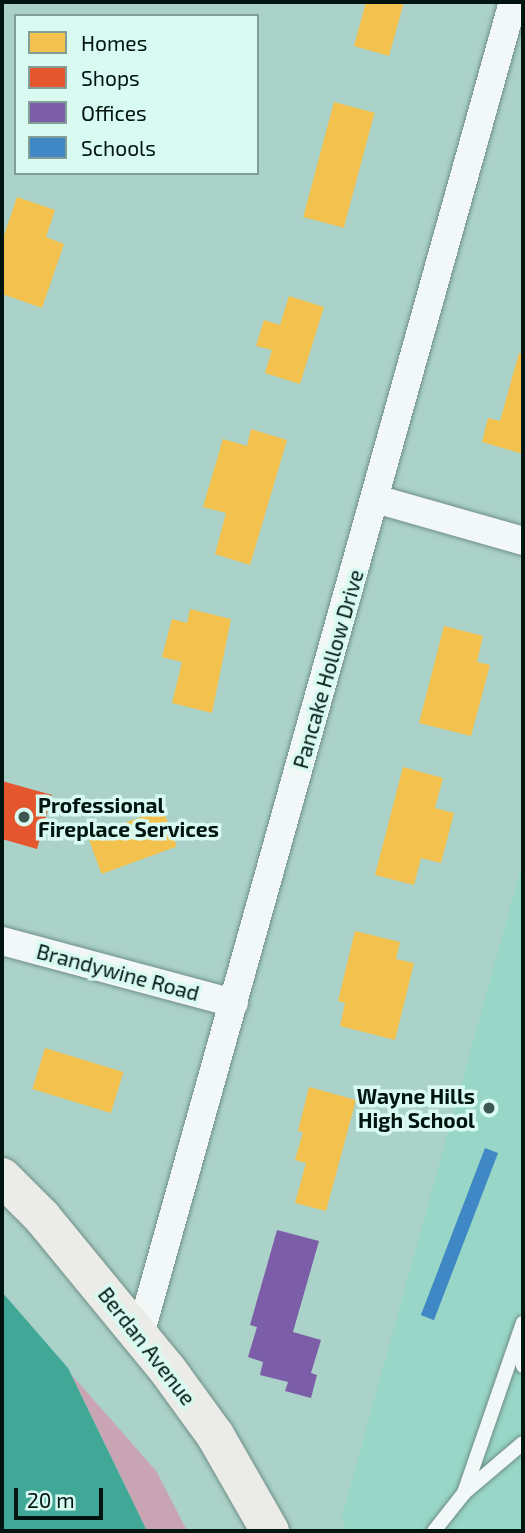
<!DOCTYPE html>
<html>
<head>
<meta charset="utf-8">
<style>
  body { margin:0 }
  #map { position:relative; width:525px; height:1533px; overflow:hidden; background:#abd2c8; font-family:"Exo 2",sans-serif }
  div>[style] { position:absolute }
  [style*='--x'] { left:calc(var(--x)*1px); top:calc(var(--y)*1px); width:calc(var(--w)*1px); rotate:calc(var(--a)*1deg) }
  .built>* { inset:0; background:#98d6c7 }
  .green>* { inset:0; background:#c9a5b4 }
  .water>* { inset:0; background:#41a796 }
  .homes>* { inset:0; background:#f2c14e; transform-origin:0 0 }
  .shops>* { inset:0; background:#e4572e }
  .offices>* { inset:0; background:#7b5ea7 }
  .schools>* { inset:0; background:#3f88c5; transform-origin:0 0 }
  .roads { filter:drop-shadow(0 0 2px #6f8e87) drop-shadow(0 0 2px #6f8e87) }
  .lane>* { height:14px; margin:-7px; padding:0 7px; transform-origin:7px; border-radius:7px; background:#f2f8f7 }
  .street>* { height:28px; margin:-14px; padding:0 14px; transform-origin:14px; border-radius:14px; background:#f2f8f7 }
  .secondary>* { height:38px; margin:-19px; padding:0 19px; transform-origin:19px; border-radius:19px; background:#ebece7 }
  .dots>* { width:19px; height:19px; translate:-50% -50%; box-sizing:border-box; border:4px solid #d8faf1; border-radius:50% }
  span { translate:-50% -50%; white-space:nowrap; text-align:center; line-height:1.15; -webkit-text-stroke:7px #d8faf1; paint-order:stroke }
  .street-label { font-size:21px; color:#001510 }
  .poi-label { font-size:21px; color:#001510; font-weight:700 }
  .left { translate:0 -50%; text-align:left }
  .right { translate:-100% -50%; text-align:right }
  .frame { position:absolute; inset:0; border:4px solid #001510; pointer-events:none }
  .legend { position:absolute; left:14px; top:14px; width:245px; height:161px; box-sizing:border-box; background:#d8faf1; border:2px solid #829e97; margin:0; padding:9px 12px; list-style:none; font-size:21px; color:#001510 }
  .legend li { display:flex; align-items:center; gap:14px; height:35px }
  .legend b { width:35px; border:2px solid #829e97 }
  .scale { position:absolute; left:14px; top:1488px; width:89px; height:32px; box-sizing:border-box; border:4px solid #001510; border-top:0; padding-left:9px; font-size:21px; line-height:24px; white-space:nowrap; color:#001510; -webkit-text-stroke:5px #d8faf1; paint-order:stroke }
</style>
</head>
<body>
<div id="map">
  <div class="built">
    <i style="clip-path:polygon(523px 861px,523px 1531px,346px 1531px,342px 1516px)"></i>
  </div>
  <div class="green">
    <i style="clip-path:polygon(71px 1374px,157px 1472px,187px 1531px,147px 1531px)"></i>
  </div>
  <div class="water">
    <i style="clip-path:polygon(2px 1292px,68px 1368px,147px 1531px,2px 1531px)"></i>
  </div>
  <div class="homes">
    <i style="clip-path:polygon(366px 2px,404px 2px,389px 56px,354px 46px)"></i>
    <i style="left:334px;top:102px;width:42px;height:119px;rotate:15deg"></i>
    <i style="clip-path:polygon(17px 197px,55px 210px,46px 237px,64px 244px,42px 308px,2px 294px,2px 241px)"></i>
    <i style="clip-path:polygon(289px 296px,324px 307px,300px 384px,265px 373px,272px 350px,256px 346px,264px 320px,280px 325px)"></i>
    <i style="clip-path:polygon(519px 353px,523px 354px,523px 454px,482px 442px,488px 418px,500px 421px)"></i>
    <i style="clip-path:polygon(251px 429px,287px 440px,250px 565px,215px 554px,226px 513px,203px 507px,223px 439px,247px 446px)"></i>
    <i style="clip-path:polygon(190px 609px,231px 619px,212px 713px,172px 703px,182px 662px,162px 657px,172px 619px,187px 623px)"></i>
    <i style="clip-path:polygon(444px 626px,483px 636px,477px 662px,490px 665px,471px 736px,419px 723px)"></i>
    <i style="clip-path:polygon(403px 767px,443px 778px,435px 808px,454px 813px,441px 863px,421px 858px,414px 885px,375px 875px)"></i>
    <i style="left:163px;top:809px;width:40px;height:80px;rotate:70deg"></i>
    <i style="clip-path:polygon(355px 931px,400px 942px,396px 959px,414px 963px,395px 1040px,340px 1026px,345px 1003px,338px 1001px)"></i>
    <i style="left:45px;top:1048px;width:82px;height:43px;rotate:17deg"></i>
    <i style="clip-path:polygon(309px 1087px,356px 1100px,326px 1211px,295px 1203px,306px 1163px,295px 1160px,303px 1132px,298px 1131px)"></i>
  </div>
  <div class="shops">
    <i style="clip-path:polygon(2px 781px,52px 795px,37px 849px,2px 839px)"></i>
  </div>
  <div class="offices">
    <i style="clip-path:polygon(277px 1230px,319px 1241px,293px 1332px,321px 1340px,311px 1373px,317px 1375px,311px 1398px,285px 1391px,288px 1382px,260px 1375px,263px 1362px,248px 1357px,257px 1327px,250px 1325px)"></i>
  </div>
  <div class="schools">
    <i style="left:485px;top:1148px;width:14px;height:179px;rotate:21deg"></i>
  </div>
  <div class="roads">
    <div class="lane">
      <i style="--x:517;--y:1343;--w:24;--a:75"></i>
      <i style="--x:464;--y:1493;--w:180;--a:-70.9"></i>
      <i style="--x:434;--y:1531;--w:48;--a:-51.7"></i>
      <i style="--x:464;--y:1493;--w:77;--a:-40.3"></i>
    </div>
    <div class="street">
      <i style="--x:376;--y:499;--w:153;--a:15.9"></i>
      <i style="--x:2;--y:941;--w:240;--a:15"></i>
      <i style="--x:140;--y:1335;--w:1384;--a:-74.37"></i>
    </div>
    <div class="secondary">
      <i style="--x:2;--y:1177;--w:57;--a:45"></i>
      <i style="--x:42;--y:1217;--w:197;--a:50.6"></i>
      <i style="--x:167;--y:1369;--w:82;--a:54"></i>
      <i style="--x:215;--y:1435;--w:111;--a:60.2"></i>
    </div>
  </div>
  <div class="dots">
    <i style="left:24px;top:817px;background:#3c5750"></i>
    <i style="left:489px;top:1108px;background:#3c5750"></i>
  </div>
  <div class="street-label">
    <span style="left:328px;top:669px;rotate:-74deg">Pancake Hollow Drive</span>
    <span style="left:118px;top:972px;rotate:15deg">Brandywine Road</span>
    <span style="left:147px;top:1346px;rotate:52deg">Berdan Avenue</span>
  </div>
  <div class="poi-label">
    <span class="left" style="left:38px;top:817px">Professional<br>Fireplace Services</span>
    <span class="right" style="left:475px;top:1108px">Wayne Hills<br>High School</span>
  </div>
  <div class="frame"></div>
  <ul class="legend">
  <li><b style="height:19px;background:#f2c14e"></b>Homes</li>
  <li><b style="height:19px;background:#e4572e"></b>Shops</li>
  <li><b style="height:19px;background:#7b5ea7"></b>Offices</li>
  <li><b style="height:19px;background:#3f88c5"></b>Schools</li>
  </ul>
  <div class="scale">20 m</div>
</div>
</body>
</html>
